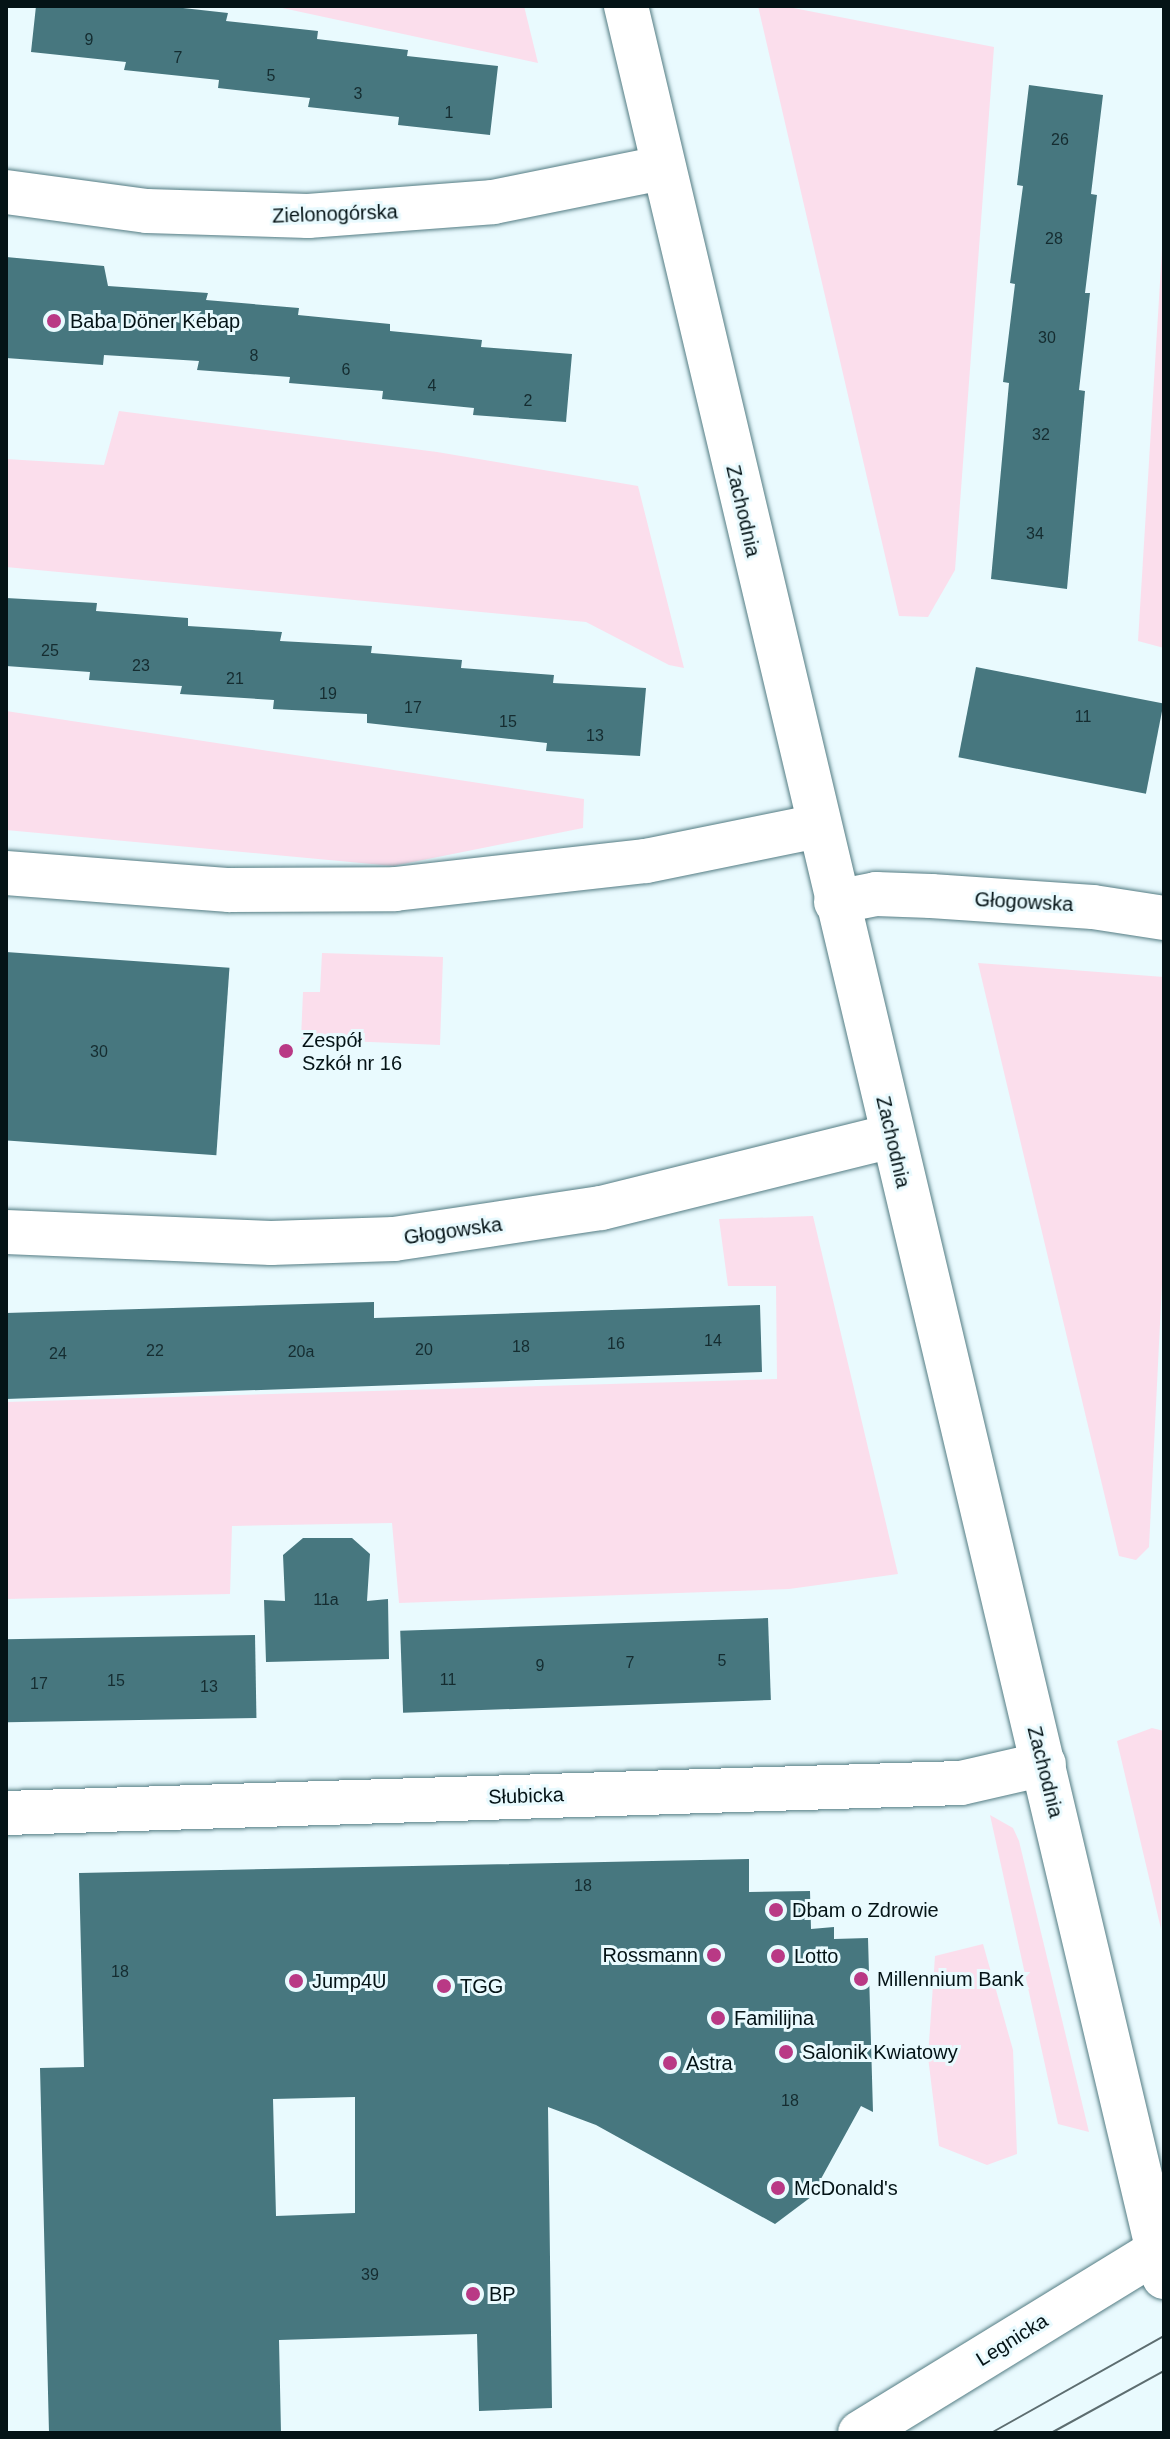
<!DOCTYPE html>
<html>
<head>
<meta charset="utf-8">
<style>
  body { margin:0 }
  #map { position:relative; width:1170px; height:2439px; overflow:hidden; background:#e9fafe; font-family:Arial,sans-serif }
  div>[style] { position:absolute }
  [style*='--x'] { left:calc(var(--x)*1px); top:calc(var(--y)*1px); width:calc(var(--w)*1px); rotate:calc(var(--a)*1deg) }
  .green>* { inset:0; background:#fbdeec }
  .building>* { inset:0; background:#47777f; transform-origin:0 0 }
  .roads { filter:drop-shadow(0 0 2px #547c83) drop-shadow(0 0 2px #547c83) }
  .street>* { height:44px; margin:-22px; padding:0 22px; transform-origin:22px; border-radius:22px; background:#fff }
  .secondary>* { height:44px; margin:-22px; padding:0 22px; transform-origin:22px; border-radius:22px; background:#fff }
  .tram>* { height:2px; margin:-1px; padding:0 1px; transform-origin:1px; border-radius:1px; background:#5d6d70 }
  .dots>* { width:22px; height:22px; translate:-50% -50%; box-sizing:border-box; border:4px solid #e9fafe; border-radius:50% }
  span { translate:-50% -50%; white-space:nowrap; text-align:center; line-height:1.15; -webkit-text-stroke:6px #e9fafe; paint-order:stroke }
  .number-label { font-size:16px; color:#152c30 }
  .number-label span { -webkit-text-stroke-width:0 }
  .street-label { font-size:20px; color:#041316 }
  .poi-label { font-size:20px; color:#041316 }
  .left { translate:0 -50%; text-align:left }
  .right { translate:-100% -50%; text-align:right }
  .frame { position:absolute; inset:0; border:8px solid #041316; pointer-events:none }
</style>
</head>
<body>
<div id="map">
  <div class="green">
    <i style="clip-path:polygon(273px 6px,524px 6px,538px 63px)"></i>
    <i style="clip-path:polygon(758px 6px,783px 6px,994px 47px,955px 570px,928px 617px,899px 616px)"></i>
    <i style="clip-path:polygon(1164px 217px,1164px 648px,1138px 641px)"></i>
    <i style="clip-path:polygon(119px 411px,437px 452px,638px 486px,684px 668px,669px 665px,586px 622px,6px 567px,6px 459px,104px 465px)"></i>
    <i style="clip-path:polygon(6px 711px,584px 799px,583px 828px,393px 866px,6px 830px)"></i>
    <i style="clip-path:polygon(322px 953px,443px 957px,440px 1045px,301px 1039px,303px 992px,320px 992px)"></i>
    <i style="clip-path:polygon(978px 963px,1164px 977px,1163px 1263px,1149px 1547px,1136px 1560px,1119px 1556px)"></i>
    <i style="clip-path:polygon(813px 1216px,898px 1574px,789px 1589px,399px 1603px,392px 1523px,232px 1526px,230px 1594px,6px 1599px,6px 1402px,777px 1379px,776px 1286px,728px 1286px,719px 1219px)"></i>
    <i style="clip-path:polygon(1152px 1728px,1164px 1731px,1161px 1929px,1117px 1741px)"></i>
    <i style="clip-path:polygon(990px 1815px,1013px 1828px,1019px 1841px,1089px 2132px,1058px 2124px)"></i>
    <i style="clip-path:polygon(983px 1944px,1013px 2050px,1017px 2154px,987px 2165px,939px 2146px,928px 2057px,935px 1956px)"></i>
  </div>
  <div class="building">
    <i style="clip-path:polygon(36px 6px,165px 6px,228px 13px,226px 21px,318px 31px,317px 39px,408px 50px,407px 56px,498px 66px,490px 135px,398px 125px,399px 117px,308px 107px,310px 98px,218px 88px,219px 80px,124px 70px,126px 62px,31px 52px)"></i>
    <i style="clip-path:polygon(1029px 85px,1103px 95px,1091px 194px,1097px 195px,1085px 293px,1090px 293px,1079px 390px,1085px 391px,1067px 589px,991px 579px,1009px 383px,1003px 382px,1015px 284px,1010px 283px,1023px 186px,1017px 185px)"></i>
    <i style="clip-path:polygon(6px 257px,104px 266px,108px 286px,208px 293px,206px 300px,299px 308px,298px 315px,390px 324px,390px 331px,482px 340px,481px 347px,572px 354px,566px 422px,473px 415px,474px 408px,382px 399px,383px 391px,289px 383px,290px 377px,197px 370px,199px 361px,104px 355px,103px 365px,6px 358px)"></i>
    <i style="clip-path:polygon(6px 598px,97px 603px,96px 611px,188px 618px,188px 626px,282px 632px,280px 641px,372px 646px,371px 653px,462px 660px,461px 668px,554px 675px,553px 683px,646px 688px,640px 756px,546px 751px,547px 743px,367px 723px,367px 714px,273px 709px,274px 700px,180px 694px,182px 686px,89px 680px,90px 672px,6px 666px)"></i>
    <i style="left:976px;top:667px;width:191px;height:92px;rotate:11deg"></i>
    <i style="left:6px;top:952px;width:224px;height:188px;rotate:4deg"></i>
    <i style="clip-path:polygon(374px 1302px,374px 1318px,760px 1305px,762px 1372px,6px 1399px,6px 1313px)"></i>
    <i style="clip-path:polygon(303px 1538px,352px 1538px,370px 1554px,367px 1601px,388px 1599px,389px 1659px,266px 1662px,264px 1600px,285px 1601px,283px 1555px)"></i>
    <i style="left:768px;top:1618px;width:82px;height:368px;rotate:88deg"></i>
    <i style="left:255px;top:1635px;width:83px;height:249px;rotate:89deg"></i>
    <i style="clip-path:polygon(evenodd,749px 1859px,749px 1892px,810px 1891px,811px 1929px,834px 1927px,834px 1939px,868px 1938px,873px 2112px,861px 2106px,811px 2197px,775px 2224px,596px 2125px,548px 2107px,552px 2408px,479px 2411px,477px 2334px,279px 2340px,281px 2433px,49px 2433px,40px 2068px,84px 2067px,79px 1873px,749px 1859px,355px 2097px,355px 2213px,276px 2216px,273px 2099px,355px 2097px)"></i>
  </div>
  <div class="roads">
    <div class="street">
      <i style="--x:6;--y:192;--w:142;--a:7.7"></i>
      <i style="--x:147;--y:211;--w:161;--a:1.8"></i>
      <i style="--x:308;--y:216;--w:186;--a:-4.3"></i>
      <i style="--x:493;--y:202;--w:172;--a:-11.4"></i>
      <i style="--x:6;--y:873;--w:224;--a:4.4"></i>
      <i style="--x:229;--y:890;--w:166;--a:-0.3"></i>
      <i style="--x:395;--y:889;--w:253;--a:-6.4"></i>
      <i style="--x:646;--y:861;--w:176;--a:-11.5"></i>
      <i style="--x:836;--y:902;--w:41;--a:-11.3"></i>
      <i style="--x:876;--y:894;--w:55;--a:2.1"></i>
      <i style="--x:931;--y:896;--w:162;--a:3.9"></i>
      <i style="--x:1093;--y:907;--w:72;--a:8.8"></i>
      <i style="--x:6;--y:1232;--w:265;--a:2.4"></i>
      <i style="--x:271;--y:1243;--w:123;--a:-1.9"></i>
      <i style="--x:394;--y:1239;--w:209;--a:-8.5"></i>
      <i style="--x:601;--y:1208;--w:299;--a:-13.9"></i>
      <i style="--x:6;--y:1813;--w:955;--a:-1.8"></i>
      <i style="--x:961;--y:1783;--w:85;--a:-12.9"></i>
    </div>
    <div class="secondary">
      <i style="--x:626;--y:6;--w:2334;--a:76.67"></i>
      <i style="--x:860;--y:2433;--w:356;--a:-31.5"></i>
    </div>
  </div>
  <div class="tram">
    <i style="--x:991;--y:2433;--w:198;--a:-29.3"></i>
    <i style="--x:1051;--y:2433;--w:129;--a:-28.8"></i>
  </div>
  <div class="dots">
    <i style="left:54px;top:321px;background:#b93985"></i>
    <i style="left:286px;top:1051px;background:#b93985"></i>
    <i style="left:776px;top:1910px;background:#b93985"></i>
    <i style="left:714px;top:1955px;background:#b93985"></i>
    <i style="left:778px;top:1956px;background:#b93985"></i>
    <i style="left:861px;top:1979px;background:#b93985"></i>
    <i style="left:296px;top:1981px;background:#b93985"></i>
    <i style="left:444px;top:1986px;background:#b93985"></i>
    <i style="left:718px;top:2018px;background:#b93985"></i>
    <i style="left:786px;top:2052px;background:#b93985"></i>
    <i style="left:670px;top:2063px;background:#b93985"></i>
    <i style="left:778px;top:2188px;background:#b93985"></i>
    <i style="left:473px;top:2294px;background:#b93985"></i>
  </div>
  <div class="number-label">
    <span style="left:89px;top:40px">9</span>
    <span style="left:178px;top:58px">7</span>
    <span style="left:271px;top:76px">5</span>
    <span style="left:358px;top:94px">3</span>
    <span style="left:449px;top:113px">1</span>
    <span style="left:1060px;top:140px">26</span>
    <span style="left:1054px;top:239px">28</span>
    <span style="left:1047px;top:338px">30</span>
    <span style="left:254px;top:356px">8</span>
    <span style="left:346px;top:370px">6</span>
    <span style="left:432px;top:386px">4</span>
    <span style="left:528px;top:401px">2</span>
    <span style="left:1041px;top:435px">32</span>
    <span style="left:1035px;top:534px">34</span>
    <span style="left:50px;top:651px">25</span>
    <span style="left:141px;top:666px">23</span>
    <span style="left:235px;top:679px">21</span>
    <span style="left:328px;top:694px">19</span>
    <span style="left:413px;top:708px">17</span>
    <span style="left:1083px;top:717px">11</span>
    <span style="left:508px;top:722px">15</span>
    <span style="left:595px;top:736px">13</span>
    <span style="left:99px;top:1052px">30</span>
    <span style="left:713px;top:1341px">14</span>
    <span style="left:616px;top:1344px">16</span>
    <span style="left:521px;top:1347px">18</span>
    <span style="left:424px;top:1350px">20</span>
    <span style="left:155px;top:1351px">22</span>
    <span style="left:301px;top:1352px">20a</span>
    <span style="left:58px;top:1354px">24</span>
    <span style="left:326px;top:1600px">11a</span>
    <span style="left:722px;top:1661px">5</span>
    <span style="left:630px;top:1663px">7</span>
    <span style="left:540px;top:1666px">9</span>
    <span style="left:448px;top:1680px">11</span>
    <span style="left:116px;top:1681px">15</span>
    <span style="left:39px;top:1684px">17</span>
    <span style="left:209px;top:1687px">13</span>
    <span style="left:583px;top:1886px">18</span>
    <span style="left:120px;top:1972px">18</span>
    <span style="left:790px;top:2101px">18</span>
    <span style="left:370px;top:2275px">39</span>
  </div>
  <div class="street-label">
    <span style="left:335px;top:214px;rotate:-2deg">Zielonogórska</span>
    <span style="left:743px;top:511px;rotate:77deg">Zachodnia</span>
    <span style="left:1024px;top:902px;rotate:3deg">Głogowska</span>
    <span style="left:893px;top:1142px;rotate:77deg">Zachodnia</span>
    <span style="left:453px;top:1231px;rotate:-8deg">Głogowska</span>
    <span style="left:1045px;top:1772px;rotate:76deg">Zachodnia</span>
    <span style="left:526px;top:1796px;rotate:-2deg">Słubicka</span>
    <span style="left:1012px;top:2340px;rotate:-32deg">Legnicka</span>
  </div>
  <div class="poi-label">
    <span class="left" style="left:70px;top:321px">Baba Döner Kebap</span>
    <span class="left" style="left:302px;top:1052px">Zespół<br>Szkół nr 16</span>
    <span class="left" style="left:792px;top:1910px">Dbam o Zdrowie</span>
    <span class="right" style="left:698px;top:1955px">Rossmann</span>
    <span class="left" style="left:794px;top:1956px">Lotto</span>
    <span class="left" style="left:877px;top:1979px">Millennium Bank</span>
    <span class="left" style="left:312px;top:1981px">Jump4U</span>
    <span class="left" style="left:460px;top:1986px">TGG</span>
    <span class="left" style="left:734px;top:2018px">Familijna</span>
    <span class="left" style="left:802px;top:2052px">Salonik Kwiatowy</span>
    <span class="left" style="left:686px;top:2063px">Astra</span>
    <span class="left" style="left:794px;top:2188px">McDonald's</span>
    <span class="left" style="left:489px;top:2294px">BP</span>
  </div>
  <div class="frame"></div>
</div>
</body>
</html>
